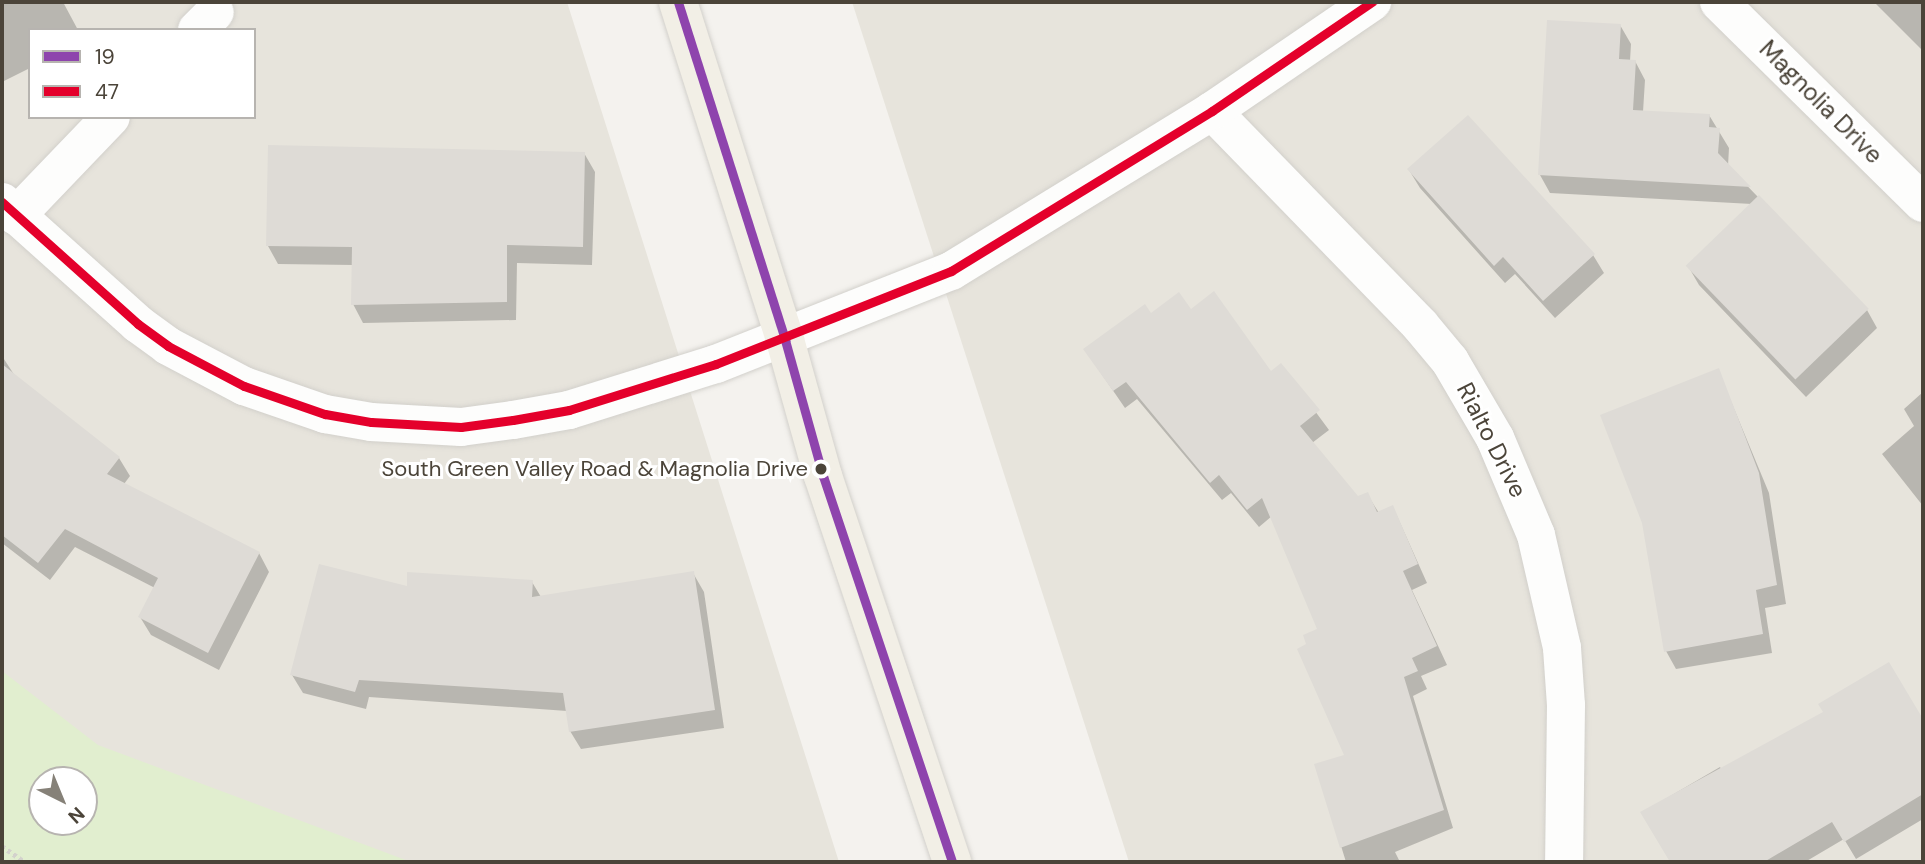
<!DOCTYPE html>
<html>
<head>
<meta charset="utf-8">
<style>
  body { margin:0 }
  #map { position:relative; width:1925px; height:864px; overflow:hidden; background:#f4f2ee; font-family:"DM Sans",sans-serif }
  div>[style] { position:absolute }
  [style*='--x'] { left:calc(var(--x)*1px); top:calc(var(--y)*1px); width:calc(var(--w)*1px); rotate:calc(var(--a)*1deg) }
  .residential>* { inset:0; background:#e7e4dc }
  .green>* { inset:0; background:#e1eecf }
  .shadow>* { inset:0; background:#0003 }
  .building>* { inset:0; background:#dedbd6; transform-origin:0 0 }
  .path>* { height:4.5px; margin-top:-2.25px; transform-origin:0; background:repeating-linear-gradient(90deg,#d3d2cc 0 3.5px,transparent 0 7px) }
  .roads { filter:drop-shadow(0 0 2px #d2d0cb) drop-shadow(0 0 2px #d2d0cb) }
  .minor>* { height:38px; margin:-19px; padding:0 19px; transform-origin:19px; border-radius:19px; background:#fdfdfc }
  .major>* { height:38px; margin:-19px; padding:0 19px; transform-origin:19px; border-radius:19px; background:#f2efe6 }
  .bus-1>* { height:9px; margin:-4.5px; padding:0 4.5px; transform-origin:4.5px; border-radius:4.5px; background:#8e44ad }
  .bus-2>* { height:9px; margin:-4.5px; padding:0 4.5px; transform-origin:4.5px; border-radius:4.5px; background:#e4002b }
  .dots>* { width:19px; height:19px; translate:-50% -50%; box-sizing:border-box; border:4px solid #fff; border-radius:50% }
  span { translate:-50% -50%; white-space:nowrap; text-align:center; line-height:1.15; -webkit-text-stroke:6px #fff; paint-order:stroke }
  .bus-label { font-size:22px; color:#4b4439 }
  .right { translate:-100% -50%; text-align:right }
  .street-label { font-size:24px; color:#4b4439 }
  .frame { position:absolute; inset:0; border:4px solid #4b4439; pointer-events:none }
  .legend { position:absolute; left:28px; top:28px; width:228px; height:91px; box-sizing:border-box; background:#fff; border:2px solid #b7b4b0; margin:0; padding:9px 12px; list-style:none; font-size:21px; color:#4b4439 }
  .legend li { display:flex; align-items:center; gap:14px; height:35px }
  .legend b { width:35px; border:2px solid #b7b4b0 }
  .north { position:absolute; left:28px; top:766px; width:70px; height:70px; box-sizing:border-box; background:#fff; border:2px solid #b7b4b0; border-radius:50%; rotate:137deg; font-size:19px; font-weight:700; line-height:28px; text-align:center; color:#4b4439 }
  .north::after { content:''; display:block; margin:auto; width:24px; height:32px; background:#868178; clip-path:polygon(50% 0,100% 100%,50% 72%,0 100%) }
</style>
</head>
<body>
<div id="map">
  <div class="residential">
    <i style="clip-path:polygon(evenodd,2px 2px,567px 2px,839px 862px,2px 862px,2px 2px,30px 30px,254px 30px,254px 117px,30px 117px,30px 30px,2px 2px,42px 780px,84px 780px,84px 822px,42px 822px,42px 780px)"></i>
    <i style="clip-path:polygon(852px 2px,1923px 2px,1923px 862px,1129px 862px)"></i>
  </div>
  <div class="green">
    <i style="clip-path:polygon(evenodd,2px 671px,98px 745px,411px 862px,2px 862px,2px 671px,42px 780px,84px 780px,84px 822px,42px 822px,42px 780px)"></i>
  </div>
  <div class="shadow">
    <i style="clip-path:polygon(2px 2px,63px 2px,78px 30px,30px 30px,30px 68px,4px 81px)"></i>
    <i style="clip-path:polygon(1874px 2px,1923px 2px,1923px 51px)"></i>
    <i style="clip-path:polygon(1620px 25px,1631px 44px,1630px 61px,1635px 61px,1645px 80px,1643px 112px,1709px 115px,1729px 148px,1728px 166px,1867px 310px,1877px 328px,1806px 397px,1699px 285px,1688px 266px,1752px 204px,1550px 193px,1540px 175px)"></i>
    <i style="clip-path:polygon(584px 153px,595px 172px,592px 265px,517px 263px,516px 320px,363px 323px,353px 304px,353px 265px,278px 264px,268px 246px)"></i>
    <i style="clip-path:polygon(1409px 170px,1593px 255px,1604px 273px,1555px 318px,1515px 274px,1505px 283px,1420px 188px)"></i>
    <i style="clip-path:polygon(1191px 311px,1271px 373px,1281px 365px,1329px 430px,1312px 443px,1358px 498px,1367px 494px,1379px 513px,1393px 507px,1427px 583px,1412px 590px,1447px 665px,1421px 676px,1427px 689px,1413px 696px,1453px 828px,1395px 852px,1400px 862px,1346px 862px,1316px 765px,1347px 756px,1309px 644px,1319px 630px,1272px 516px,1259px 527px,1231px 493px,1222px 500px,1137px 399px,1125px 408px,1085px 350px,1151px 316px)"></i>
    <i style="clip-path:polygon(2px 356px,15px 376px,119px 458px,130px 476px,124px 484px,259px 553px,269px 572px,219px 670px,151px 635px,140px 617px,155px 588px,75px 547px,50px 580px,2px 543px)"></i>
    <i style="clip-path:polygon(1718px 370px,1769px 493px,1786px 604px,1765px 608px,1772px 653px,1676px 669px,1666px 651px)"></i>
    <i style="clip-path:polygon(1923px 392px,1923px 506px,1882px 454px,1914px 426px,1904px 409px)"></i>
    <i style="clip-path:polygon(693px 573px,704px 592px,724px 728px,581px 749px,570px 731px,567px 711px,369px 697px,366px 709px,303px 693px,292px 675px,408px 588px,532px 582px,541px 597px)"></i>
    <i style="clip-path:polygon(1889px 664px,1923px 722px,1923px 819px,1856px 859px,1844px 839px,1805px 862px,1672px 862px,1643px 812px,1720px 767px,1723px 772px,1829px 710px)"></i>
  </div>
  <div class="building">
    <i style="clip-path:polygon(1547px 20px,1621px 24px,1619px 59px,1636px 60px,1633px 110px,1710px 114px,1709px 127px,1720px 128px,1718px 153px,1751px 187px,1538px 175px)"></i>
    <i style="clip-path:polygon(1468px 115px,1595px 254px,1543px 301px,1503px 257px,1494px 266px,1407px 169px)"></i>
    <i style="clip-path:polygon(268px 145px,585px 152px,583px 247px,507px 245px,507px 302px,351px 305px,352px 247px,266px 246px)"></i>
    <i style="left:1759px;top:195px;width:158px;height:102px;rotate:46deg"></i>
    <i style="clip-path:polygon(1214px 291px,1271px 371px,1281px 363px,1320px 410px,1300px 426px,1358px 496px,1368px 492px,1377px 512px,1393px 505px,1418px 564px,1403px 571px,1437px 646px,1412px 658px,1418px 671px,1404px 677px,1444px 810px,1340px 848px,1314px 764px,1344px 755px,1297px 649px,1306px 644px,1303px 635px,1317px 629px,1262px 498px,1247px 510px,1219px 475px,1210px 483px,1126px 382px,1113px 391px,1083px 349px,1145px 304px,1151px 313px,1179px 292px,1191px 309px)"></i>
    <i style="clip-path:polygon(2px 364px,120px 457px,107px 474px,260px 552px,208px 653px,138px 617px,158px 578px,65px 529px,38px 563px,2px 535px)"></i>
    <i style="clip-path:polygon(1719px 368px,1759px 473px,1777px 585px,1756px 590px,1763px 634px,1664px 652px,1642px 523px,1600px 415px)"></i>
    <i style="clip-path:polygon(319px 564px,407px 586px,407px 572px,533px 580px,532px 597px,694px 571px,715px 710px,569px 732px,563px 693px,359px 680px,355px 692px,290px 675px)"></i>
    <i style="clip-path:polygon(1889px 662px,1923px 719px,1923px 794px,1844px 842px,1832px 822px,1764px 862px,1670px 862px,1640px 812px,1823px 712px,1818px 704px)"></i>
  </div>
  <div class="path">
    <i style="--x:2;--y:846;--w:28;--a:35"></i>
  </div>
  <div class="roads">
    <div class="minor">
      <i style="--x:1719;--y:2;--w:286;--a:44.6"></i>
      <i style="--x:197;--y:30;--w:25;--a:-45"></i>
      <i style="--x:1212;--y:111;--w:298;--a:45.8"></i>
      <i style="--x:1420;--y:325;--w:47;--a:50.2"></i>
      <i style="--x:1450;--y:361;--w:89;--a:59.7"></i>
      <i style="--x:1495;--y:438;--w:105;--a:67.1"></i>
      <i style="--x:1536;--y:535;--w:116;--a:77"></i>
      <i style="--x:1562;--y:648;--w:57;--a:86"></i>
      <i style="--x:1566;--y:705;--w:157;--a:90.7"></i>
      <i style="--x:2;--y:202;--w:183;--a:41.9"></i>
      <i style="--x:138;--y:324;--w:37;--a:36"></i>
      <i style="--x:168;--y:346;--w:86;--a:27.8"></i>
      <i style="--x:244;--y:386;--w:86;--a:19.1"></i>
      <i style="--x:325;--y:414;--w:47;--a:9.9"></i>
      <i style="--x:371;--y:422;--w:90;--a:3.2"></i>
      <i style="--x:461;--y:427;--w:52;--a:-7.7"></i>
      <i style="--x:513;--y:420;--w:57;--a:-10.1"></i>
      <i style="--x:569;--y:410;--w:154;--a:-17.4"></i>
      <i style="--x:716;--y:364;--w:253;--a:-21.6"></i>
      <i style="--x:951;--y:271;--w:306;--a:-31.5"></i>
      <i style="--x:1212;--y:111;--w:194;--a:-34.3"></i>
      <i style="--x:16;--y:216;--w:137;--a:-46.2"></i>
    </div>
    <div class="major">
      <i style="--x:678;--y:2;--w:355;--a:72.4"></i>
      <i style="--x:785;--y:340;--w:141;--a:74.4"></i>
      <i style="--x:823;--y:476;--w:407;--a:71.5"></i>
    </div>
  </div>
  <div class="bus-1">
    <i style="--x:678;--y:2;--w:355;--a:72.4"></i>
    <i style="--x:785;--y:340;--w:141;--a:74.4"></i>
    <i style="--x:823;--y:476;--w:407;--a:71.5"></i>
  </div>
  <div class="bus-2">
    <i style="--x:2;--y:202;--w:183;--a:41.9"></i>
    <i style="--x:138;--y:324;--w:37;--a:36"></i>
    <i style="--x:168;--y:346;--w:86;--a:27.8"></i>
    <i style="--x:244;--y:386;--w:86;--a:19.1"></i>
    <i style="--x:325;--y:414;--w:47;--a:9.9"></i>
    <i style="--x:371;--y:422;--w:90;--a:3.2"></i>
    <i style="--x:461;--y:427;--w:52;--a:-7.7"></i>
    <i style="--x:513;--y:420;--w:57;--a:-10.1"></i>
    <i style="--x:569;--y:410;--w:154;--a:-17.4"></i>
    <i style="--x:716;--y:364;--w:253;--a:-21.6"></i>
    <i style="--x:951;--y:271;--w:306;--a:-31.5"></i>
    <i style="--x:1212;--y:111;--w:194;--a:-34.3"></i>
  </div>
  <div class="dots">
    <i style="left:821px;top:469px;background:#4b4439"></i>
  </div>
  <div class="bus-label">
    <span class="right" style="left:808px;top:469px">South Green Valley Road &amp; Magnolia Drive</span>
  </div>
  <div class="street-label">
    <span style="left:1821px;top:102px;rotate:45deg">Magnolia Drive</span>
    <span style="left:1492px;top:440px;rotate:63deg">Rialto Drive</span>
  </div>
  <div class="frame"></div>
  <ul class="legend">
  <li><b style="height:9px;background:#8e44ad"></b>19</li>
  <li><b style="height:9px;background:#e4002b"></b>47</li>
  </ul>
  <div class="north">N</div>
</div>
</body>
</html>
